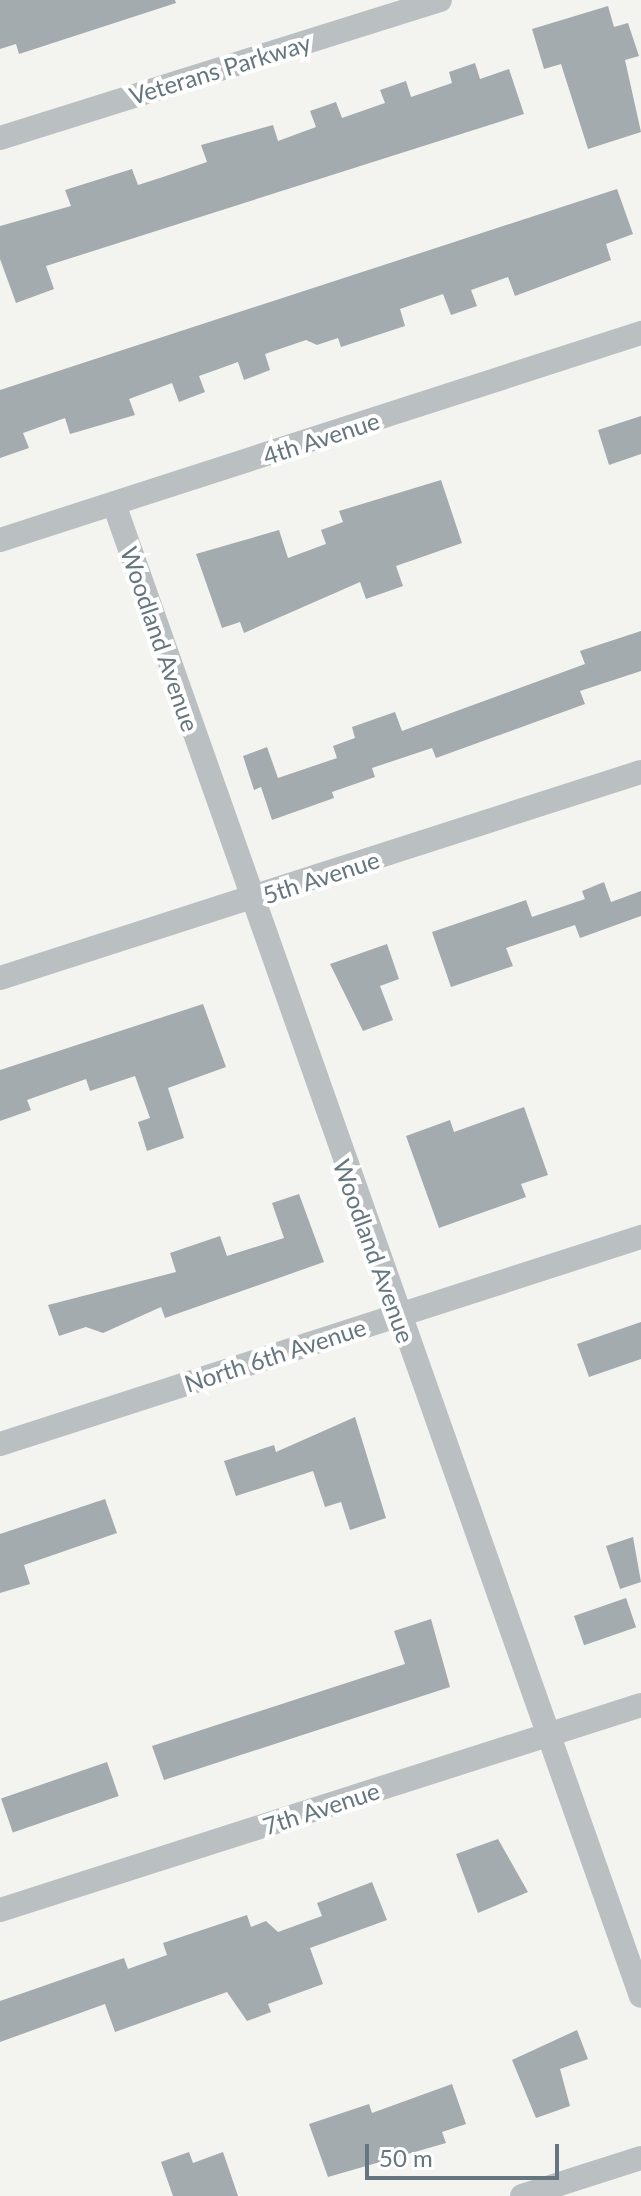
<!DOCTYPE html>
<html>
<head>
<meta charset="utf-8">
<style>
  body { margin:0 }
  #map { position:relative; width:641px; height:2196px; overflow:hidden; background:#f3f3f0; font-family:Lato,sans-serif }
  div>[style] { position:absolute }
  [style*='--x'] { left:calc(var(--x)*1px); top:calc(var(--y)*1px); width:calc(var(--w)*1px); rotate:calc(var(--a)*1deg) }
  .building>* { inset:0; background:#a3abae; transform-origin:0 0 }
  .minor>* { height:24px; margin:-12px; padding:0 12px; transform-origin:12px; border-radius:12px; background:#babfc1 }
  span { translate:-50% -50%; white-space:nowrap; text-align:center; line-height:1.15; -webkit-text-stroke:8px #fff; paint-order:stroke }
  .street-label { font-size:24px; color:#65767e }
  .scale { position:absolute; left:365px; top:2144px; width:194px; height:36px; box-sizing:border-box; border:4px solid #65767e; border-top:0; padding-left:10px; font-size:24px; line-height:28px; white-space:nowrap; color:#65767e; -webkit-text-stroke:6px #fff; paint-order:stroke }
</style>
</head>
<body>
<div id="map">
  <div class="building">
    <i style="clip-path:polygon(0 0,175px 0,176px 3px,19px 54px,16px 44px,0 49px)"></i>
    <i style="clip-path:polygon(608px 6px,614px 27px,628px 23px,639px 56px,625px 60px,641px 132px,588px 149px,561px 64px,544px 69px,532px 29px)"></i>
    <i style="clip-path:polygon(475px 63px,480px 79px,509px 69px,524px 114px,46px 266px,54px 289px,16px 303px,0 259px,0 226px,71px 206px,65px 190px,132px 169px,138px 185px,166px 176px,207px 162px,201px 145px,273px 125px,278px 141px,316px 127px,310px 111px,336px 102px,342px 118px,385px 103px,380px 90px,406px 81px,411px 97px,452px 83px,449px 72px)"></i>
    <i style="clip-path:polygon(617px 189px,633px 234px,606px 244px,611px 260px,515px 296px,508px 277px,471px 290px,477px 306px,451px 315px,443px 294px,400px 309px,405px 326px,341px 347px,338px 338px,317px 345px,306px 340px,265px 354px,270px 370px,244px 380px,238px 362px,199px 376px,205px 392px,179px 402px,172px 383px,129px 399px,135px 415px,70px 434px,65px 418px,23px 433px,29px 448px,0 458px,0 390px)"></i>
    <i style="clip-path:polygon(641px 416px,641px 454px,609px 465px,598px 430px)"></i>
    <i style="clip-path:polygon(441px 480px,462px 543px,396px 566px,403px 586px,366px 599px,360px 582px,244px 633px,240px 622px,222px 628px,196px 554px,279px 530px,288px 558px,326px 544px,321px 530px,343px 522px,339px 511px)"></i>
    <i style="clip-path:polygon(641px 631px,641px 671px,580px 691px,585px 704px,436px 758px,432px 748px,372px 768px,375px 777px,332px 792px,334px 798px,272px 820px,261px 787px,254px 790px,243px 756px,267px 747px,278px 778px,337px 758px,333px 746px,355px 738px,352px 727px,395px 712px,402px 731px,585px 664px,580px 651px)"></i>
    <i style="clip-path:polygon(604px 882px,611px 902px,641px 891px,641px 916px,580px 938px,575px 925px,506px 948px,513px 966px,451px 987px,432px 932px,526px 900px,532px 917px,585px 899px,582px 891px)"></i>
    <i style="clip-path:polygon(387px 944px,399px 979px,380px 986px,393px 1020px,363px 1031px,330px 964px)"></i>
    <i style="clip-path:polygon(203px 1004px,226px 1067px,168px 1088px,184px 1138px,147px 1151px,138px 1122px,150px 1118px,135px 1076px,90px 1091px,86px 1079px,27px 1100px,31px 1110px,0 1121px,0 1070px)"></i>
    <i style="clip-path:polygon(524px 1107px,548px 1175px,521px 1184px,526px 1197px,439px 1228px,406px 1136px,450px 1120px,454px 1132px)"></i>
    <i style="clip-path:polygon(299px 1194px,324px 1262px,165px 1318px,161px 1307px,103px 1333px,86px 1327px,59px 1336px,48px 1305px,176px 1272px,170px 1253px,220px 1236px,227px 1256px,284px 1238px,272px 1203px)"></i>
    <i style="clip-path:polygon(641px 1322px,641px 1359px,589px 1377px,577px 1344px)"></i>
    <i style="clip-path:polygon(355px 1417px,386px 1518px,350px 1530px,341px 1502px,325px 1507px,313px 1471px,236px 1496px,224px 1461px,274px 1445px,276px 1452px)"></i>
    <i style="clip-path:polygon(105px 1499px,117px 1533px,24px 1565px,30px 1584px,0 1593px,0 1534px)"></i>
    <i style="clip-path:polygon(633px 1537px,641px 1582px,620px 1589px,606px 1546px)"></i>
    <i style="left:626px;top:1598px;width:31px;height:55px;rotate:71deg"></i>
    <i style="clip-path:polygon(431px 1619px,450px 1687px,164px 1780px,152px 1746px,405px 1664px,394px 1631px)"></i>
    <i style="left:107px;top:1762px;width:36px;height:112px;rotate:71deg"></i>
    <i style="clip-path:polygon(498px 1839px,528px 1892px,478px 1913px,456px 1854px)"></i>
    <i style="clip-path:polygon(372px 1882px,387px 1920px,310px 1948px,323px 1984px,268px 2004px,271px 2012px,247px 2021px,227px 1992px,115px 2032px,105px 2004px,0 2042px,0 2001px,124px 1958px,128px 1969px,167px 1955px,163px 1943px,247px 1915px,251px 1927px,266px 1921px,278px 1932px,322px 1916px,317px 1903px)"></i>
    <i style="clip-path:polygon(577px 2030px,588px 2059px,560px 2069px,570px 2106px,536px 2118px,512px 2060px)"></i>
    <i style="clip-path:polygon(452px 2084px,466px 2124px,442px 2132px,446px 2143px,328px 2177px,309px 2124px,369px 2104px,372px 2113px)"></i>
    <i style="clip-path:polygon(189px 2152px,193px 2163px,223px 2152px,238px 2196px,173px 2196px,161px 2162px)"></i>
  </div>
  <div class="minor">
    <i style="--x:0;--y:138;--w:461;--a:-17.4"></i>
    <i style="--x:114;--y:504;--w:1582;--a:70.55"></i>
    <i style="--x:0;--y:540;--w:674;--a:-17.9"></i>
    <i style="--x:0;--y:978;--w:673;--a:-17.82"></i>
    <i style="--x:0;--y:1444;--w:674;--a:-17.9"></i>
    <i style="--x:0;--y:1910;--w:673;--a:-17.73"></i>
    <i style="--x:522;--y:2196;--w:125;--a:-17.7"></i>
  </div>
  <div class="street-label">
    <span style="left:220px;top:69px;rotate:-17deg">Veterans Parkway</span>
    <span style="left:321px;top:438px;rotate:-18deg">4th Avenue</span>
    <span style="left:160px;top:639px;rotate:71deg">Woodland Avenue</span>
    <span style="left:321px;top:877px;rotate:-18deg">5th Avenue</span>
    <span style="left:374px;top:1251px;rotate:70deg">Woodland Avenue</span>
    <span style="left:275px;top:1355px;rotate:-18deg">North 6th Avenue</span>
    <span style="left:321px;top:1808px;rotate:-18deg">7th Avenue</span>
  </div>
  <div class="scale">50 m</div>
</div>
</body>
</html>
